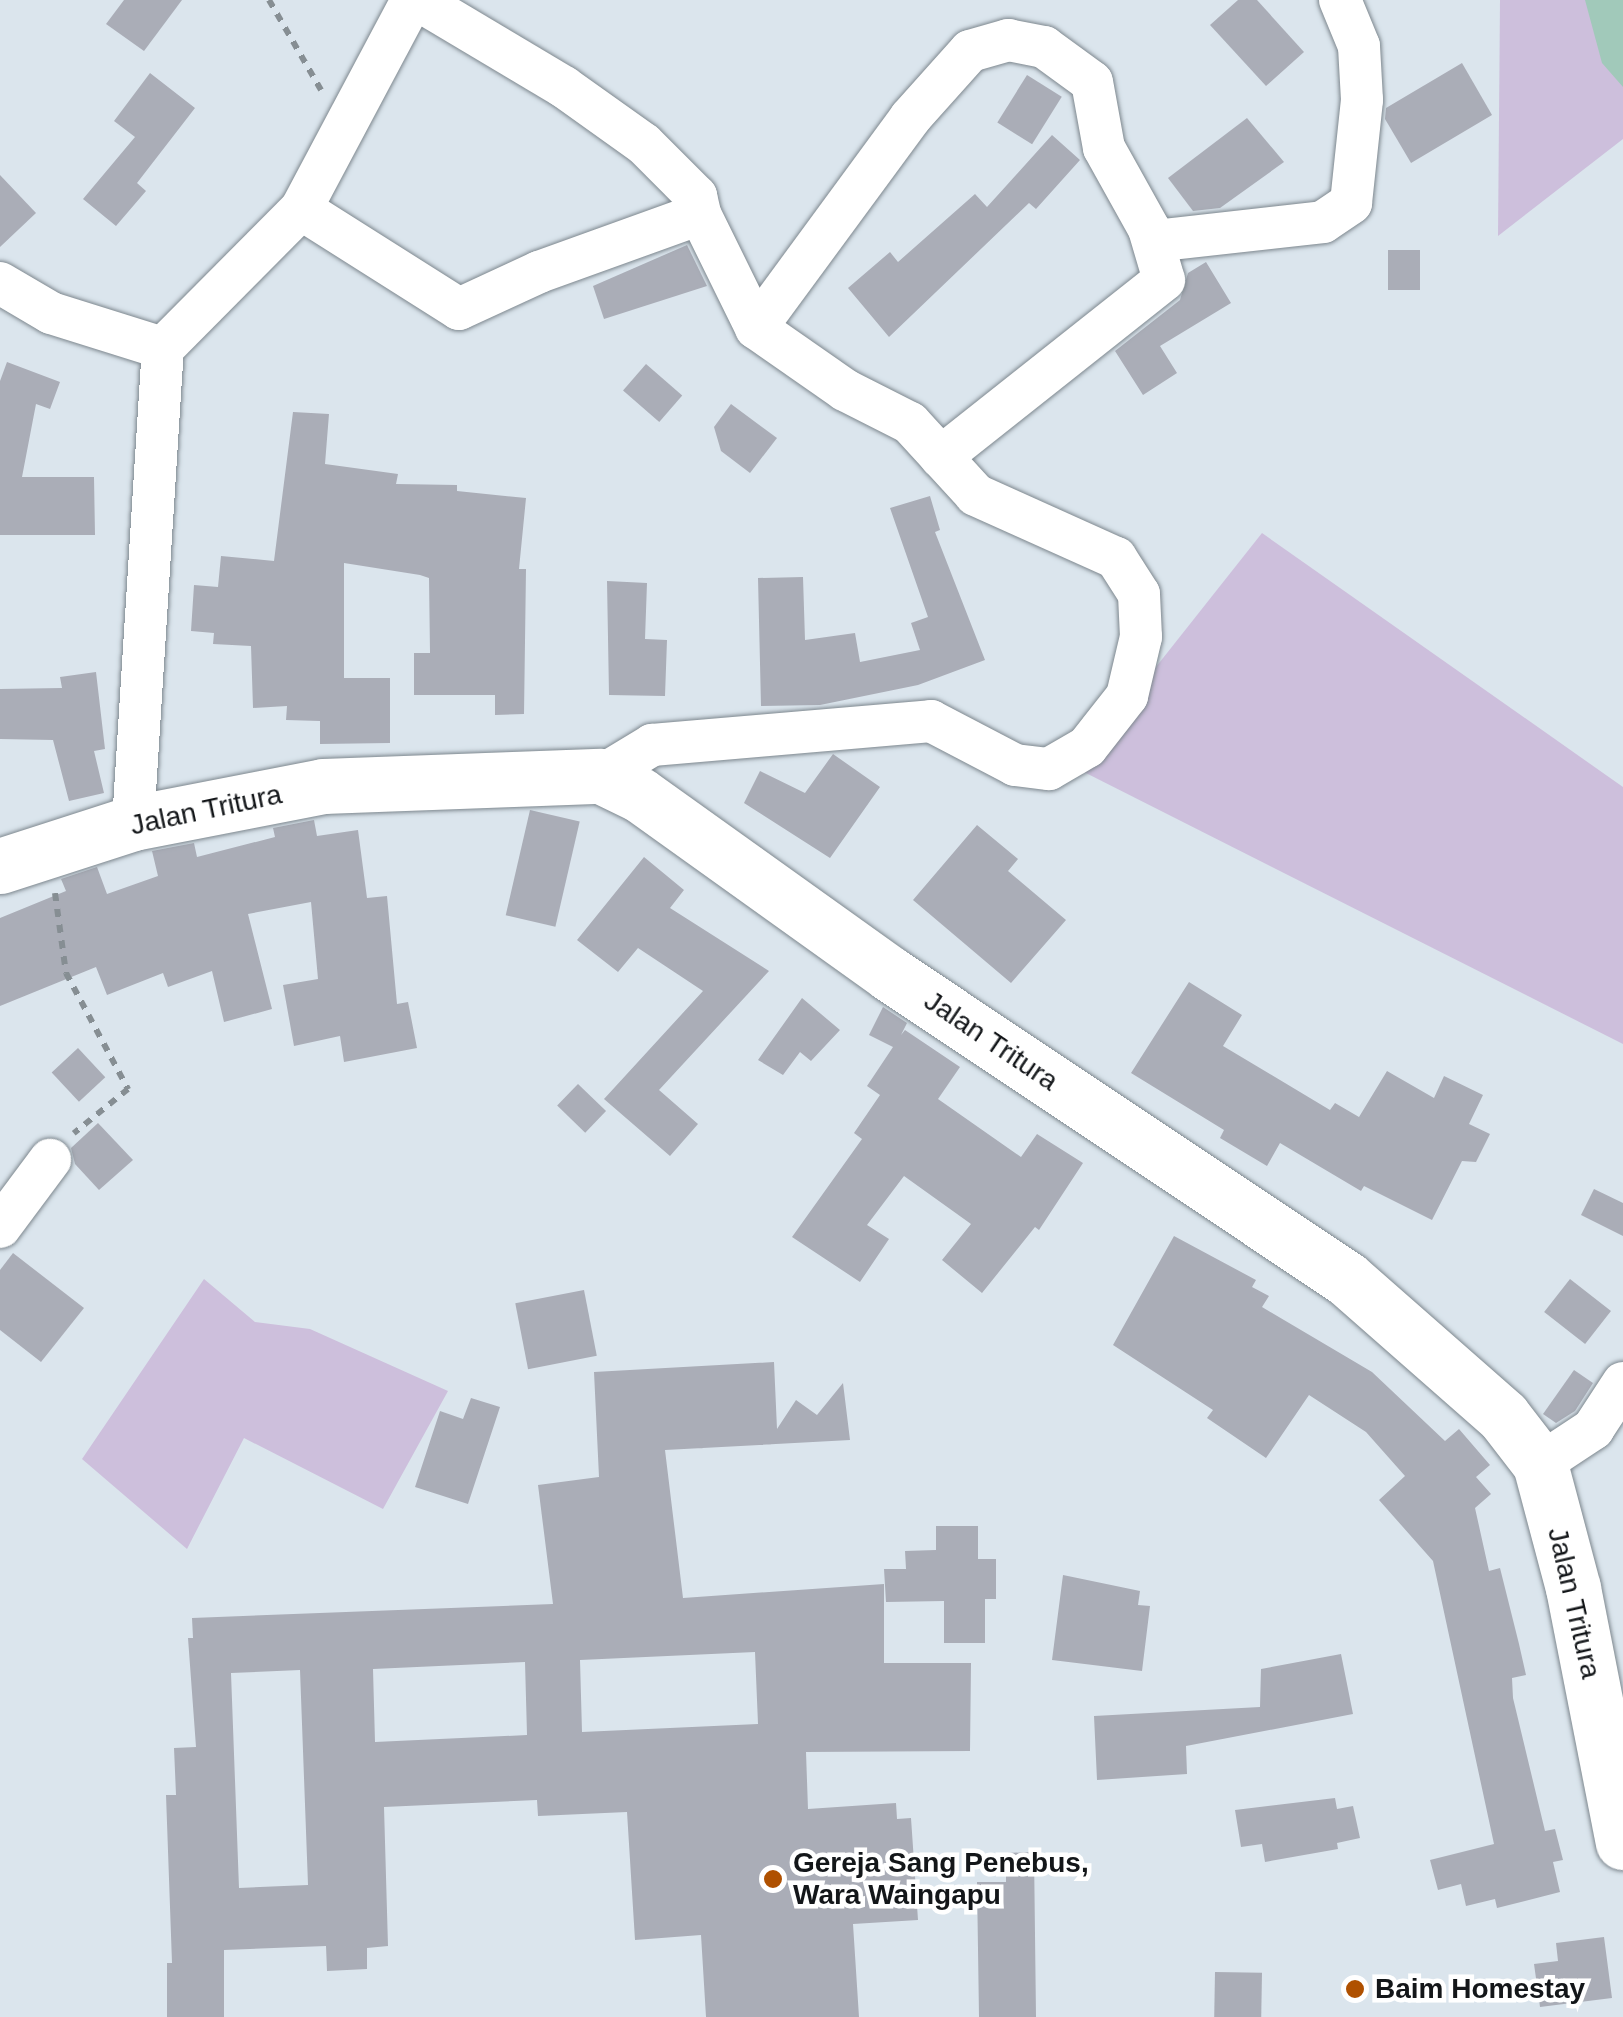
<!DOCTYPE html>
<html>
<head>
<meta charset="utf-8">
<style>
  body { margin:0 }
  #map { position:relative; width:1623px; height:2017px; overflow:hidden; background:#dbe5ed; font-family:Helvetica,sans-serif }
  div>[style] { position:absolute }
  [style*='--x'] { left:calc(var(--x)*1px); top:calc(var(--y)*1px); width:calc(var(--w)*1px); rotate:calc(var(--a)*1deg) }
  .green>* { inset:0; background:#cdbfdc }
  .water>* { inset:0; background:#a1c9ba }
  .building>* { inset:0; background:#aaadb7; transform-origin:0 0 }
  .path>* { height:6px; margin-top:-3px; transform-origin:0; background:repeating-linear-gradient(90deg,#868e93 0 8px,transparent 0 16px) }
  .roads { filter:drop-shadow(0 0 2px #7d878e) drop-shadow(0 0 2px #7d878e) }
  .street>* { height:42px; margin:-21px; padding:0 21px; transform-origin:21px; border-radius:21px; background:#fff }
  .secondary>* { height:55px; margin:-27.5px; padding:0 27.5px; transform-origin:27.5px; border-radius:27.5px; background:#fff }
  .dots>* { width:28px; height:28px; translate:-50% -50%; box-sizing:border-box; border:5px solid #fff; border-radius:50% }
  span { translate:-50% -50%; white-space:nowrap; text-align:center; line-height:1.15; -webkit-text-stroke:9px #fff; paint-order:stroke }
  .street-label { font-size:28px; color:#131619 }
  .poi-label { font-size:28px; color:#131619; font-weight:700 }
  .left { translate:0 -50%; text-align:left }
</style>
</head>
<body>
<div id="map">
  <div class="green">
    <i style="clip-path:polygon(1500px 0,1609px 0,1623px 40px,1623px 139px,1498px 236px)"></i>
    <i style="clip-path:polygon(1262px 533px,1623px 787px,1623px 1044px,1076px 768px)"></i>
    <i style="clip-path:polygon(204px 1279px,255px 1322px,310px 1329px,448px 1391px,383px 1509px,244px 1438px,187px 1549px,82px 1459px)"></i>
  </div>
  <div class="water">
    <i style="clip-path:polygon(1585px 0,1623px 0,1623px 87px,1602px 63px)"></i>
  </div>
  <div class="building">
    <i style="clip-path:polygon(124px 0,182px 0,144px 51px,106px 24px)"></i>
    <i style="clip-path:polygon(1238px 0,1257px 0,1304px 52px,1266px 86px,1210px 25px)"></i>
    <i style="clip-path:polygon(1462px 63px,1492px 115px,1411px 163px,1385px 119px,1386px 108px)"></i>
    <i style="clip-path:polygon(150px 73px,195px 108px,137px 183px,146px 191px,116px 226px,83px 199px,135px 137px,114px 121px)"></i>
    <i style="left:1027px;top:75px;width:41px;height:56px;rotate:32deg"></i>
    <i style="clip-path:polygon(1247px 118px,1284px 162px,1220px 208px,1193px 211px,1168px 178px)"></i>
    <i style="clip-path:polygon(1052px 135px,1080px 160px,1036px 209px,1029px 203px,889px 337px,848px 288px,890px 252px,898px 262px,975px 194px,987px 207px)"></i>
    <i style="clip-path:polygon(0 175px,36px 213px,0 247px)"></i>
    <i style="clip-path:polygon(687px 245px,707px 286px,604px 319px,593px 286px)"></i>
    <i style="left:1388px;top:250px;width:32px;height:40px"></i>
    <i style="clip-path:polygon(1206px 262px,1231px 303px,1160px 346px,1177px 373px,1143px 395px,1115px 351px,1180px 300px,1188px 273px)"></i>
    <i style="clip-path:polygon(7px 362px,60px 382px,50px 409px,36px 404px,22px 477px,94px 477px,95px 535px,0 535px,0 381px)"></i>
    <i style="left:646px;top:364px;width:48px;height:35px;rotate:41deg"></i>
    <i style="clip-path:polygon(731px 404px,777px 438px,750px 473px,721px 451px,714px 427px)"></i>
    <i style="clip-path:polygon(293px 412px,329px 414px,325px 464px,398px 474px,396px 484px,457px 485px,457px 491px,526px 498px,519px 569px,526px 569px,524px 714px,495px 715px,495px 695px,414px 695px,414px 653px,430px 653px,429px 578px,420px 575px,344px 563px,344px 678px,390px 678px,390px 743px,320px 744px,320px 721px,286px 720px,287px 706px,253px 708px,251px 646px,213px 644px,214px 633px,191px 631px,194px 585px,218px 587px,221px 556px,274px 561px)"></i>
    <i style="clip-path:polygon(930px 496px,940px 530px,935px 532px,985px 660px,918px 685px,820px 705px,761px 706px,758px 578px,803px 577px,805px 640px,855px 633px,860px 662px,920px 650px,911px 623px,928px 617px,890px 508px)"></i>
    <i style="clip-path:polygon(607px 581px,647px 583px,645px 639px,667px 640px,665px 696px,609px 695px)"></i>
    <i style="clip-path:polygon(96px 672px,105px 749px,94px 751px,104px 793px,69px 801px,53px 740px,0 739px,0 689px,62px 688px,60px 677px)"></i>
    <i style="clip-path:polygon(833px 754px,880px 787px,830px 858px,744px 803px,760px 771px,805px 793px)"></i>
    <i style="left:530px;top:810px;width:51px;height:108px;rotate:13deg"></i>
    <i style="clip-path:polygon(314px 820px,317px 836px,358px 830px,367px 898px,387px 896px,397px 1004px,408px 1002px,417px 1048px,344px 1062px,340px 1036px,294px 1046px,283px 985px,318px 979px,311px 902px,248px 914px,272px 1009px,224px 1022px,212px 971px,168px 987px,163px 973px,107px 995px,96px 967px,0 1006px,0 918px,66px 891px,61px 879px,97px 867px,107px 894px,158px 876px,152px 851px,194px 843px,197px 857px,275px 837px,273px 828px)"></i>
    <i style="clip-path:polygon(977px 825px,1018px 859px,1008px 871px,1066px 920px,1011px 983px,913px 900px)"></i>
    <i style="clip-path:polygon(644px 857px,684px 890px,670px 908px,769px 971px,659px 1090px,698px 1124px,670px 1156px,604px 1099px,703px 991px,638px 948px,618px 972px,577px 940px)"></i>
    <i style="clip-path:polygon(1189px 982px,1242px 1015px,1223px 1046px,1330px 1110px,1335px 1103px,1359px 1117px,1387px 1071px,1434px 1098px,1444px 1076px,1483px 1095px,1469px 1124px,1490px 1134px,1476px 1162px,1462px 1161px,1432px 1220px,1364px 1186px,1361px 1191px,1280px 1143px,1267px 1166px,1220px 1138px,1224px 1130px,1131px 1073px)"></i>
    <i style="clip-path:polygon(802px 998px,840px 1030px,811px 1061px,800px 1052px,783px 1075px,758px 1060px)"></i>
    <i style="clip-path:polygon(883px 1007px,907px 1023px,901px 1035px,905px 1030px,960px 1067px,938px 1099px,1021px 1157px,1037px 1134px,1083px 1163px,1039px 1230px,1035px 1227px,982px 1293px,942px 1260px,971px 1224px,904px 1176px,867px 1225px,889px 1239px,860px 1282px,792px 1237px,862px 1139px,854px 1133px,880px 1095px,867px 1086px,893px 1047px,869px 1035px)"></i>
    <i style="left:78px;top:1048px;width:40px;height:36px;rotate:47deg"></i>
    <i style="left:578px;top:1084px;width:39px;height:30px;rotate:44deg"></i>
    <i style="clip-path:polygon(98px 1123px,133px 1160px,99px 1190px,75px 1164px,71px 1148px)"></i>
    <i style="clip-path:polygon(1594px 1189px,1623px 1203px,1623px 1236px,1581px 1215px)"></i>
    <i style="clip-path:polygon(1174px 1236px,1256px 1280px,1252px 1287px,1269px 1296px,1262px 1307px,1372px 1372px,1445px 1441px,1459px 1429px,1490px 1465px,1476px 1477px,1491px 1494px,1475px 1508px,1489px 1571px,1500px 1568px,1519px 1644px,1526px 1675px,1512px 1678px,1513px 1698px,1545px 1831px,1555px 1829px,1563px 1860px,1553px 1862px,1560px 1892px,1497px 1908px,1495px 1899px,1466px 1906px,1461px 1884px,1438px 1890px,1430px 1860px,1494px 1844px,1433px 1561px,1379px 1500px,1405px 1476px,1366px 1432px,1309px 1395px,1266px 1458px,1207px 1418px,1213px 1410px,1113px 1345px)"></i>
    <i style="clip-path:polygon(13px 1253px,84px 1308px,41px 1362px,0 1330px,0 1270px)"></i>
    <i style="left:1570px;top:1279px;width:52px;height:42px;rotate:38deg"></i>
    <i style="left:584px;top:1290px;width:67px;height:70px;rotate:79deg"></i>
    <i style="clip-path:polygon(evenodd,774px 1362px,777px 1429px,796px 1400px,817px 1415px,843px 1383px,850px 1440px,665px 1450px,683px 1598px,884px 1584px,884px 1663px,971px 1663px,970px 1751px,806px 1752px,808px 1809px,896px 1803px,897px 1819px,911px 1818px,918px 1920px,853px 1924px,859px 2017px,706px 2017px,701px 1935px,635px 1940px,627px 1812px,538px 1816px,537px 1800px,384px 1807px,388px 1946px,367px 1948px,367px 1969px,327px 1971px,326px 1946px,224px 1950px,224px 2017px,167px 2017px,167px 1963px,172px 1963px,166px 1795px,176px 1795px,174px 1748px,196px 1747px,188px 1638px,193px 1638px,192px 1618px,553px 1604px,538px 1485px,599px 1477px,594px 1372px,774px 1362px,755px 1652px,758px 1724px,582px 1732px,580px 1660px,755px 1652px,774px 1362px,525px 1662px,527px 1735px,375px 1742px,373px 1669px,525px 1662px,774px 1362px,300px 1670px,308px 1885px,239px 1888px,231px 1673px,300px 1670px)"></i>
    <i style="clip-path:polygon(1574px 1370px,1593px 1383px,1575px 1411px,1556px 1423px,1543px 1414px)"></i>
    <i style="clip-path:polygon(471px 1398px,500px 1407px,468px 1504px,415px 1487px,440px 1411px,463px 1419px)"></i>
    <i style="clip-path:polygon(936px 1526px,978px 1526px,978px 1559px,996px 1559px,996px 1599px,985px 1599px,985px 1643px,944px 1643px,944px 1601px,886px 1602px,884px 1569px,906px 1569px,905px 1551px,936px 1550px)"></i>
    <i style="clip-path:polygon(1063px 1575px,1140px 1591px,1138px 1605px,1150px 1606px,1142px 1671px,1052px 1660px)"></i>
    <i style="clip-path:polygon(1341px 1654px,1353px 1714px,1186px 1746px,1187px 1774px,1097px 1780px,1094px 1716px,1260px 1707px,1261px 1669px)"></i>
    <i style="clip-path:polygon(1335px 1798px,1337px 1809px,1353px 1806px,1360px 1838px,1337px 1843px,1338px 1849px,1265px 1862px,1262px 1844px,1241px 1847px,1235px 1810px)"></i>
    <i style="clip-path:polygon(1034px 1852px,1036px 2017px,979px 2017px,977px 1882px,1006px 1882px,1006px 1853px)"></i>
    <i style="clip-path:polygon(1604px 1937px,1612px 1998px,1540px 2007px,1534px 1964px,1558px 1961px,1556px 1943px)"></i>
    <i style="left:1215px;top:1972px;width:47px;height:45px;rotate:1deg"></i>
  </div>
  <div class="path">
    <i style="--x:269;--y:0;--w:104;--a:60"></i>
    <i style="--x:55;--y:893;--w:81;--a:82.2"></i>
    <i style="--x:66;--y:973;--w:132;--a:61.9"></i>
    <i style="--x:128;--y:1089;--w:70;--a:140.8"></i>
  </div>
  <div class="roads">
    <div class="street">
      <i style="--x:418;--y:0;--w:170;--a:30.8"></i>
      <i style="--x:564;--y:87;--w:98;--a:35.5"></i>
      <i style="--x:644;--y:144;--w:74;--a:45"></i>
      <i style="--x:696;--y:196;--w:18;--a:77"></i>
      <i style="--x:301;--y:209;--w:187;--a:32.3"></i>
      <i style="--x:459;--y:309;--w:88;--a:-24.8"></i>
      <i style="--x:539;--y:272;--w:171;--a:-19.8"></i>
      <i style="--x:700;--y:214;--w:127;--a:63.8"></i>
      <i style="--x:756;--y:328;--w:260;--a:-53.7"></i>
      <i style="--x:910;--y:118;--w:90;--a:-48.2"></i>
      <i style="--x:970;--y:51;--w:40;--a:-16"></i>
      <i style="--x:1008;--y:40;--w:37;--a:11"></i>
      <i style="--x:1044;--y:47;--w:59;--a:36.1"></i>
      <i style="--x:1092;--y:82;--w:67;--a:79.7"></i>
      <i style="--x:1104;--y:148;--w:93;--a:60.9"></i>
      <i style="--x:1149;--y:229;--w:53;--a:73.6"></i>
      <i style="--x:1164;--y:280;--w:285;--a:141.6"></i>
      <i style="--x:1154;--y:241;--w:170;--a:-6.4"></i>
      <i style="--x:1323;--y:222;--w:34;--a:-34"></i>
      <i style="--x:1351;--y:203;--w:104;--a:-83.9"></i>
      <i style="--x:1362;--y:100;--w:54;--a:-93.2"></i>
      <i style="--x:1359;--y:46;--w:50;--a:-112.4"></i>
      <i style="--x:0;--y:283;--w:59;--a:30.5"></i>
      <i style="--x:51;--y:313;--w:117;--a:17.4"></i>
      <i style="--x:601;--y:776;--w:60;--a:-31.3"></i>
      <i style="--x:652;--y:745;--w:280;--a:-4.9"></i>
      <i style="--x:931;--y:721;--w:95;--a:27.6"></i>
      <i style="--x:1015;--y:765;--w:34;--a:7"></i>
      <i style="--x:1049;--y:769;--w:44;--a:-30.1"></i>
      <i style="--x:1087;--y:747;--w:65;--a:-51.9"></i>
      <i style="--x:1127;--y:696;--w:61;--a:-76.7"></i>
      <i style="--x:1141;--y:637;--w:43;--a:-92.7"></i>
      <i style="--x:1139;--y:594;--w:43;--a:-122.6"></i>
      <i style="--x:1116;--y:558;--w:154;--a:-155.8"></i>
      <i style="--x:976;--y:495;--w:98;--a:-132.5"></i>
      <i style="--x:910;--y:423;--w:73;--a:-153.1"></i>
      <i style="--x:845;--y:390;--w:108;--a:-145.1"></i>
      <i style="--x:133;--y:823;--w:476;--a:-86.4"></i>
      <i style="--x:163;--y:348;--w:196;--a:-45.2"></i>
      <i style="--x:301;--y:209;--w:237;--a:-62"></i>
      <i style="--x:0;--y:1227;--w:84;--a:-53.3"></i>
      <i style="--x:1540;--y:1464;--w:64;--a:-33.4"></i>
      <i style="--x:1593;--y:1429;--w:55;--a:-56.9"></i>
    </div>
    <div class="secondary">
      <i style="--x:0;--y:866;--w:140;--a:-17.9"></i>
      <i style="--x:133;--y:823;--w:194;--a:-11"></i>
      <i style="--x:323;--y:786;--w:278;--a:-2.1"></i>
      <i style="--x:601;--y:776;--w:43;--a:26"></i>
      <i style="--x:640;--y:795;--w:307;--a:35.6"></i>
      <i style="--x:890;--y:974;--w:549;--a:33.72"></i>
      <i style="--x:1347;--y:1279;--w:208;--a:41.3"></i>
      <i style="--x:1503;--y:1416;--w:61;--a:52.4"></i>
      <i style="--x:1540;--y:1464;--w:128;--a:75.1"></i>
      <i style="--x:1573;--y:1588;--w:259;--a:78.9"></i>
    </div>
  </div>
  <div class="dots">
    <i style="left:773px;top:1879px;background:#af5000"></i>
    <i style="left:1355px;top:1989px;background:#af5000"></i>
  </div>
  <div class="street-label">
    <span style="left:206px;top:810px;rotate:-12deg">Jalan Tritura</span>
    <span style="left:991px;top:1041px;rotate:34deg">Jalan Tritura</span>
    <span style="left:1574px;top:1603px;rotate:77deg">Jalan Tritura</span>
  </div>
  <div class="poi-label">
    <span class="left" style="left:793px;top:1879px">Gereja Sang Penebus,<br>Wara Waingapu</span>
    <span class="left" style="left:1375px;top:1989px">Baim Homestay</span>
  </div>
</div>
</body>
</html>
